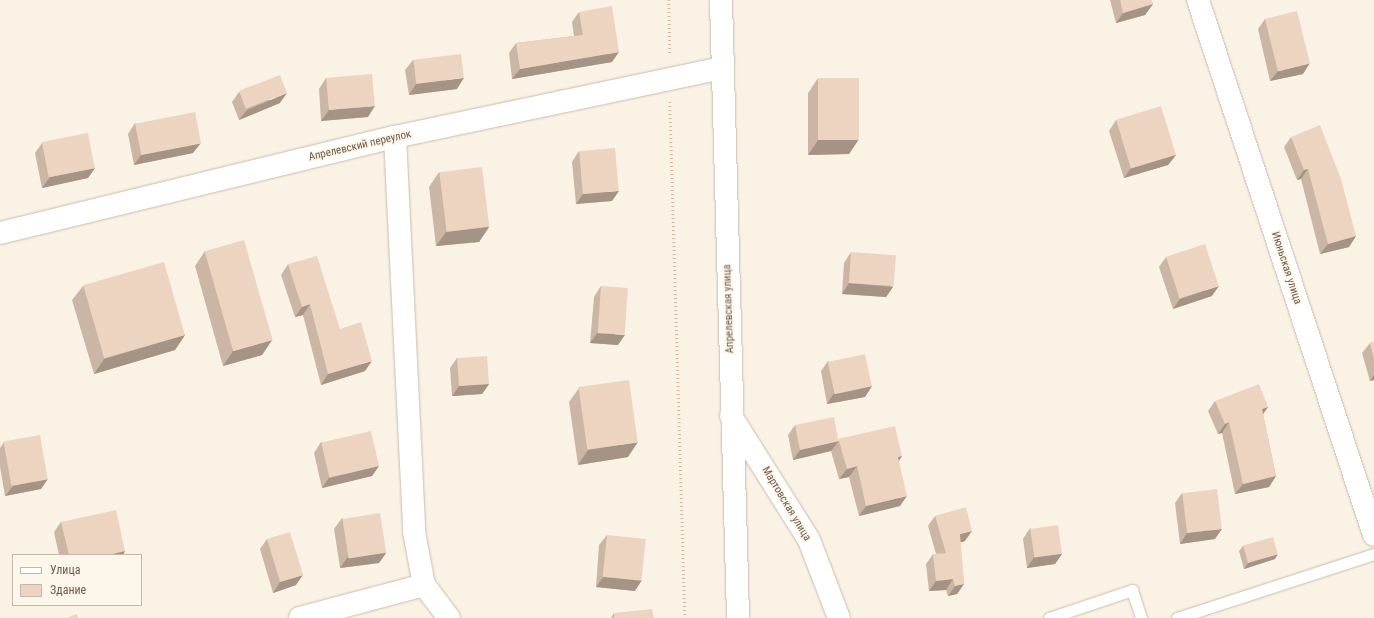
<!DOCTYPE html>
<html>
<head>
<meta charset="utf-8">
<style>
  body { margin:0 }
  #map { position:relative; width:1374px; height:618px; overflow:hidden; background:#faf3e5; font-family:"Roboto Condensed",sans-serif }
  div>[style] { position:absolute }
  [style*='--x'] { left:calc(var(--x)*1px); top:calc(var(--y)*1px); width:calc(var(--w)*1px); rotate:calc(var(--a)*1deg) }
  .path>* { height:2.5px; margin-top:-1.25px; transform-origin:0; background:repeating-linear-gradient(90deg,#d1b7a3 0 1px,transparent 0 4px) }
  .roads { filter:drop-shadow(0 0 1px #cabbad) drop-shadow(0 0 1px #cabbad) }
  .lane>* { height:11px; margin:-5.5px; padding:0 5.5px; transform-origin:5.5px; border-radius:5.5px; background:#fff }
  .street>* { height:22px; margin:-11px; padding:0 11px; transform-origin:11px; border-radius:11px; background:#fff }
  .secondary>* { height:22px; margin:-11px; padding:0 11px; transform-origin:11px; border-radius:11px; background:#fff }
  .wall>* { inset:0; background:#cbb6a5 }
  .shaded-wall>* { inset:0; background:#a59486 }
  .building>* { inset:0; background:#ecd4c0; transform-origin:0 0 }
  span { translate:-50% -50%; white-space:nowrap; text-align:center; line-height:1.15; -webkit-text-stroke:3.5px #fdf7eb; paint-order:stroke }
  .street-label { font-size:11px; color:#705b4d }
  .legend { position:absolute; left:12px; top:554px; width:130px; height:52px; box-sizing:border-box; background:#fdf7eb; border:1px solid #c5b9ac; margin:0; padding:5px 7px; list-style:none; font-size:12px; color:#705b4d }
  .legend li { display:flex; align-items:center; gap:8px; height:20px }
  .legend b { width:20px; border:1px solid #c5b9ac }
</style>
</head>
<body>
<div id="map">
  <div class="path">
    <i style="--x:669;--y:0;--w:55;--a:89"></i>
    <i style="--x:670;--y:102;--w:516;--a:88.33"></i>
  </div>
  <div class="roads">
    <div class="lane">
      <i style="--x:1049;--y:618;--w:88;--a:-18.6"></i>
      <i style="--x:1132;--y:590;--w:29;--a:72"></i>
      <i style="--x:1177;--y:618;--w:207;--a:-18"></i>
    </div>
    <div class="street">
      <i style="--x:1198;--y:0;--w:563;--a:71.79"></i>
      <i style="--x:395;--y:137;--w:395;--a:87.2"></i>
      <i style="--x:414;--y:532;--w:54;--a:79.3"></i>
      <i style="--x:424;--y:585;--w:41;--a:52.9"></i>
      <i style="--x:0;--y:233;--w:406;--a:-13.7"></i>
      <i style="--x:395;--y:137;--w:334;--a:-11.9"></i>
      <i style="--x:731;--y:416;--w:146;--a:57.8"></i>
      <i style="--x:809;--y:540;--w:84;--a:69"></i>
      <i style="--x:300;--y:618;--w:128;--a:-14.9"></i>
    </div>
    <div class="secondary">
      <i style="--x:721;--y:0;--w:618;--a:88.42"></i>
    </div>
  </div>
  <div class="wall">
    <i style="clip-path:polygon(1110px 0,1151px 0,1153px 4px,1145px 15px,1116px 23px)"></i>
    <i style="clip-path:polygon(579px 12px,612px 62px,512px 79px,509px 53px,516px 43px,574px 36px,572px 22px)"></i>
    <i style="clip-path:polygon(1265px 19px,1303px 74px,1270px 81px,1258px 29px)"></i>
    <i style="clip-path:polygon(413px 60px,457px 89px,409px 95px,405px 70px)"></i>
    <i style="clip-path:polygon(326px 78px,368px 117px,321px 121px,319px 89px)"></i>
    <i style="clip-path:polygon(818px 78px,859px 139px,849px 154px,808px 155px,808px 93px)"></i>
    <i style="clip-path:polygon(239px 92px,280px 103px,239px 120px,232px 102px)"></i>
    <i style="clip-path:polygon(1116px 120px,1176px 155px,1168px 165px,1124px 178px,1109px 131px)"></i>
    <i style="clip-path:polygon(135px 123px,193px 153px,134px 165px,128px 134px)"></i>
    <i style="clip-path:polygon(1291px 137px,1356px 236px,1349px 247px,1320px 254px,1301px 179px,1297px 180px,1284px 147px)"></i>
    <i style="clip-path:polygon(42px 143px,95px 168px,88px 178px,42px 188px,35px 153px)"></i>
    <i style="clip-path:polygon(579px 151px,612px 201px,576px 204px,572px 162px)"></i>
    <i style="clip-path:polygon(439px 172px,489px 227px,479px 242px,436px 246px,429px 187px)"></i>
    <i style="clip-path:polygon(205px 251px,272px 340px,262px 355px,223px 366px,195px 266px)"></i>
    <i style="clip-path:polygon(851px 252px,893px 287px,886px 297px,842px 294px,844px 263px)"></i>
    <i style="clip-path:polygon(1166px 257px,1212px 296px,1173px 309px,1159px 267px)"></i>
    <i style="clip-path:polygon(288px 264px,340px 329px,365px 371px,321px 385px,303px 315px,295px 317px,281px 275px)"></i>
    <i style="clip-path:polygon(83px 286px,185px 335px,175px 350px,94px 374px,72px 300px)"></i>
    <i style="clip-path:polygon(601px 286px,618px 345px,590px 343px,594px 297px)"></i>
    <i style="clip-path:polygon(1374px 342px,1374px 380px,1370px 381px,1362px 353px,1370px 343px)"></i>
    <i style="clip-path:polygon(457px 358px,489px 384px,482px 394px,452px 396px,450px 368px)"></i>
    <i style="clip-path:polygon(828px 361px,872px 386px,865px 397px,827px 404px,821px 371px)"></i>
    <i style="clip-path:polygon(579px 388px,628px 457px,578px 465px,569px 402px)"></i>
    <i style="clip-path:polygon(1215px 401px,1268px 407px,1263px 414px,1276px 476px,1269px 487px,1235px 494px,1222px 433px,1218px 434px,1208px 411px)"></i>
    <i style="clip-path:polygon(795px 425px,838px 439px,902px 456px,899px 461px,900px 506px,859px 516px,849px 477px,839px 479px,831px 451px,793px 460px,788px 435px)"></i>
    <i style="clip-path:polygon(4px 442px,41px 489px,5px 496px,0 467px,0 448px)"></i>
    <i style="clip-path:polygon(321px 442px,379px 466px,372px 476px,322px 488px,314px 453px)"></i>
    <i style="clip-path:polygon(1182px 493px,1215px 539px,1180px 544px,1175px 503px)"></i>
    <i style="clip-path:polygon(935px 516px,965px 541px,960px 542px,964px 584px,957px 594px,948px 596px,946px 590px,929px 591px,926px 564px,933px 554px,936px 554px,928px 526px)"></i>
    <i style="clip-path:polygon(342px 518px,386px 553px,379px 563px,340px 568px,334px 529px)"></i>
    <i style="clip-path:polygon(61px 522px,125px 551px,123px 555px,59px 555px,54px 532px)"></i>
    <i style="clip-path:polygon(1030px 528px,1062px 554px,1055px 564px,1027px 568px,1023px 539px)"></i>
    <i style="clip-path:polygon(607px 535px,635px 591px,596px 587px,599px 545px)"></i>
    <i style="clip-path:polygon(267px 539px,296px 585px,273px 593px,260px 549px)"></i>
    <i style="clip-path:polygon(1243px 546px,1275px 559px,1244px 569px,1239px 551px)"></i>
    <i style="clip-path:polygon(614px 613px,654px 618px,611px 618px)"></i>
  </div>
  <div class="shaded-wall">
    <i style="clip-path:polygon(1153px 4px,1145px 15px,1116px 23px,1123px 13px)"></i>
    <i style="clip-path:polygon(619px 52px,612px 62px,512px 79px,520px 69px)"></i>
    <i style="clip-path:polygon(1310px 63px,1303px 74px,1270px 81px,1278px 71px)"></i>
    <i style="clip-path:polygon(464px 78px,457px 89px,409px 95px,416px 84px)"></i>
    <i style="clip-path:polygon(287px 93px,280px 103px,239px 120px,247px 110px)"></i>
    <i style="clip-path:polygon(375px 106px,368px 117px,321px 121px,329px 110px)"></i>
    <i style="clip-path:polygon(859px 139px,849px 154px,808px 155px,818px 140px)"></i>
    <i style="clip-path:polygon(201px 143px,193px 153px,134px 165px,141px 155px)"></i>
    <i style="clip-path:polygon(1176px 155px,1168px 165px,1124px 178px,1131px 168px)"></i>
    <i style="clip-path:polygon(95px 168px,88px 178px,42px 188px,50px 177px)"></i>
    <i style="clip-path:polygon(1308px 169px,1301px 179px,1297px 180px,1304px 170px)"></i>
    <i style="clip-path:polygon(619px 191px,612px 201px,576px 204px,583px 194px)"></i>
    <i style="clip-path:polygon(489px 227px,479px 242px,436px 246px,446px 232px)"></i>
    <i style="clip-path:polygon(1356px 236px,1349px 247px,1320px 254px,1328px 244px)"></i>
    <i style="clip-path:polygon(849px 283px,893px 287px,886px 297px,842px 294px)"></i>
    <i style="clip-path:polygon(1219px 286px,1212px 296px,1173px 309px,1180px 299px)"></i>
    <i style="clip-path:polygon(310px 304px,303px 315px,295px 317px,302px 307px)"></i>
    <i style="clip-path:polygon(597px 333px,625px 335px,618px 345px,590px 343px)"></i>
    <i style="clip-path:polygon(185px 335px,175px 350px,94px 374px,104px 359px)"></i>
    <i style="clip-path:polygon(272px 340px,262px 355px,223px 366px,233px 351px)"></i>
    <i style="clip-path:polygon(372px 361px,365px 371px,321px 385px,328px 374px)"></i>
    <i style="clip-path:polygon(1374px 375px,1374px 380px,1370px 381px)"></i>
    <i style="clip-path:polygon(489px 384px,482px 394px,452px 396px,459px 386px)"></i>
    <i style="clip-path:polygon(872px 386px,865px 397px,827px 404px,834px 393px)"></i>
    <i style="clip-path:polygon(1268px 407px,1261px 417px,1262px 409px)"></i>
    <i style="clip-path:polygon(1229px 422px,1222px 433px,1218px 434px,1225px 424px)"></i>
    <i style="clip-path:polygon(839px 441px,831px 451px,793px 460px,800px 450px)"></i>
    <i style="clip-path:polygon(638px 442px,628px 457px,578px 465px,588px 450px)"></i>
    <i style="clip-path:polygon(902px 456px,895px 466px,898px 457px)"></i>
    <i style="clip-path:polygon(379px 466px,372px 476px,322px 488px,329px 478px)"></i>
    <i style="clip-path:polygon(857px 466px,849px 477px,839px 479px,847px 469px)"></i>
    <i style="clip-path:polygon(1276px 476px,1269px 487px,1235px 494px,1243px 484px)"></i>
    <i style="clip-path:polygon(48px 479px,41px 489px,5px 496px,13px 486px)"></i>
    <i style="clip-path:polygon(907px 496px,900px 506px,859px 516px,866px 506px)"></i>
    <i style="clip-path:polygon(1222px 529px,1215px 539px,1180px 544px,1187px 533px)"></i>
    <i style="clip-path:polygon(972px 531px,965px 541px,952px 545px,960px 534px)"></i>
    <i style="clip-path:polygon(125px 551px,123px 555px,108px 555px)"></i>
    <i style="clip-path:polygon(386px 553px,379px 563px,340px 568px,347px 558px)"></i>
    <i style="clip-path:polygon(1062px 554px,1055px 564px,1027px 568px,1034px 557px)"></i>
    <i style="clip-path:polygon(1278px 554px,1275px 559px,1244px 569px,1248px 563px)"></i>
    <i style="clip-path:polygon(303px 575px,296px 585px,273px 593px,280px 582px)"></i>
    <i style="clip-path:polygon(603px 577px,642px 580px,635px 591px,596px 587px)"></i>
    <i style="clip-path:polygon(953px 579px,946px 590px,929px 591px,936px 581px)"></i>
    <i style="clip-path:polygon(964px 584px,957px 594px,948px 596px,955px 586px)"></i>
  </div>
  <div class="building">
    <i style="clip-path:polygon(1120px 0,1151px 0,1153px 4px,1123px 13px)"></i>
    <i style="clip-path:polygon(612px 6px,619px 52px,520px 69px,516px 43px,583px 35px,579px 12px)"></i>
    <i style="left:1297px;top:11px;width:54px;height:33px;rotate:76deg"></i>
    <i style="left:461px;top:54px;width:24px;height:48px;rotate:83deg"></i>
    <i style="left:372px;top:74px;width:32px;height:46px;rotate:85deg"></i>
    <i style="left:280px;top:75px;width:19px;height:44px;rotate:69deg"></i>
    <i style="left:818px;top:78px;width:41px;height:62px"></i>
    <i style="left:1161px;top:106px;width:51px;height:47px;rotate:73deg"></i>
    <i style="left:195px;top:112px;width:32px;height:61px;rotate:79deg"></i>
    <i style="clip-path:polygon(1320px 125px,1341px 179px,1356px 236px,1328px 244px,1308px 169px,1304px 170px,1291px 137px)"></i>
    <i style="left:88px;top:133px;width:36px;height:47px;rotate:79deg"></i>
    <i style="left:615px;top:148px;width:43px;height:36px;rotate:85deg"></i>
    <i style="left:482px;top:167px;width:60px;height:43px;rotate:83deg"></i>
    <i style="left:244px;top:240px;width:104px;height:41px;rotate:74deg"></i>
    <i style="left:1205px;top:244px;width:44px;height:41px;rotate:72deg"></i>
    <i style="left:851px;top:252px;width:45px;height:31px;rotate:4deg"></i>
    <i style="clip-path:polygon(317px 256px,340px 329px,361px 322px,372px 361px,328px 374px,310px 304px,302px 307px,288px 264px)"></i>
    <i style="left:164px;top:262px;width:76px;height:84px;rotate:74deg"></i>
    <i style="left:601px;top:286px;width:27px;height:47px;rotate:4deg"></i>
    <i style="clip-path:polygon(1374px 342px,1374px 359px,1370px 343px)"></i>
    <i style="left:865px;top:354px;width:33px;height:38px;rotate:78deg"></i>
    <i style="left:487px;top:356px;width:28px;height:30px;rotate:86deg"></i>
    <i style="left:629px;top:380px;width:63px;height:51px;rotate:82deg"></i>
    <i style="clip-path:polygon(1259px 384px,1268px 407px,1262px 409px,1276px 476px,1243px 484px,1229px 422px,1225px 424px,1215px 401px)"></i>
    <i style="clip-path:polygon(834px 417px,838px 439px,895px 426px,902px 456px,898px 457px,907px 496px,866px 506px,857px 466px,847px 469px,839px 441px,800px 450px,795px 425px)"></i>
    <i style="left:371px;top:431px;width:36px;height:51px;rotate:77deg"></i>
    <i style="left:40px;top:435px;width:45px;height:37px;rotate:80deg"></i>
    <i style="left:1217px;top:489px;width:40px;height:35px;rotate:83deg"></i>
    <i style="clip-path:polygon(966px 507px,972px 531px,960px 534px,964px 584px,955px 586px,953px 579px,936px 581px,933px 554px,946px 553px,935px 516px)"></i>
    <i style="clip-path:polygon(116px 510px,125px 551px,108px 555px,69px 555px,61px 522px)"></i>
    <i style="left:380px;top:513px;width:40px;height:38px;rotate:81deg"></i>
    <i style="left:1058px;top:525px;width:29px;height:28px;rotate:82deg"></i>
    <i style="left:290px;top:532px;width:45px;height:24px;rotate:73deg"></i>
    <i style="left:607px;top:535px;width:39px;height:42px;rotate:6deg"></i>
    <i style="left:1273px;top:537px;width:18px;height:31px;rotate:74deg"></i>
    <i style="clip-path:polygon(652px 609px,654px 618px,614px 618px,614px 613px)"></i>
    <i style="clip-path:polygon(77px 614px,78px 618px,66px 618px)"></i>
  </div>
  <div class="street-label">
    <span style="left:360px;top:146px;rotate:-13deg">Апрелевский переулок</span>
    <span style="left:1286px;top:268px;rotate:72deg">Июньская улица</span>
    <span style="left:729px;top:309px;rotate:-92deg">Апрелевская улица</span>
    <span style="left:786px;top:504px;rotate:59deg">Мартовская улица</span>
  </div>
  <ul class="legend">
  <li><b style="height:5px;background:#fff"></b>Улица</li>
  <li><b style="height:11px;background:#ecd4c0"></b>Здание</li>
  </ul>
</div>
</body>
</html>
